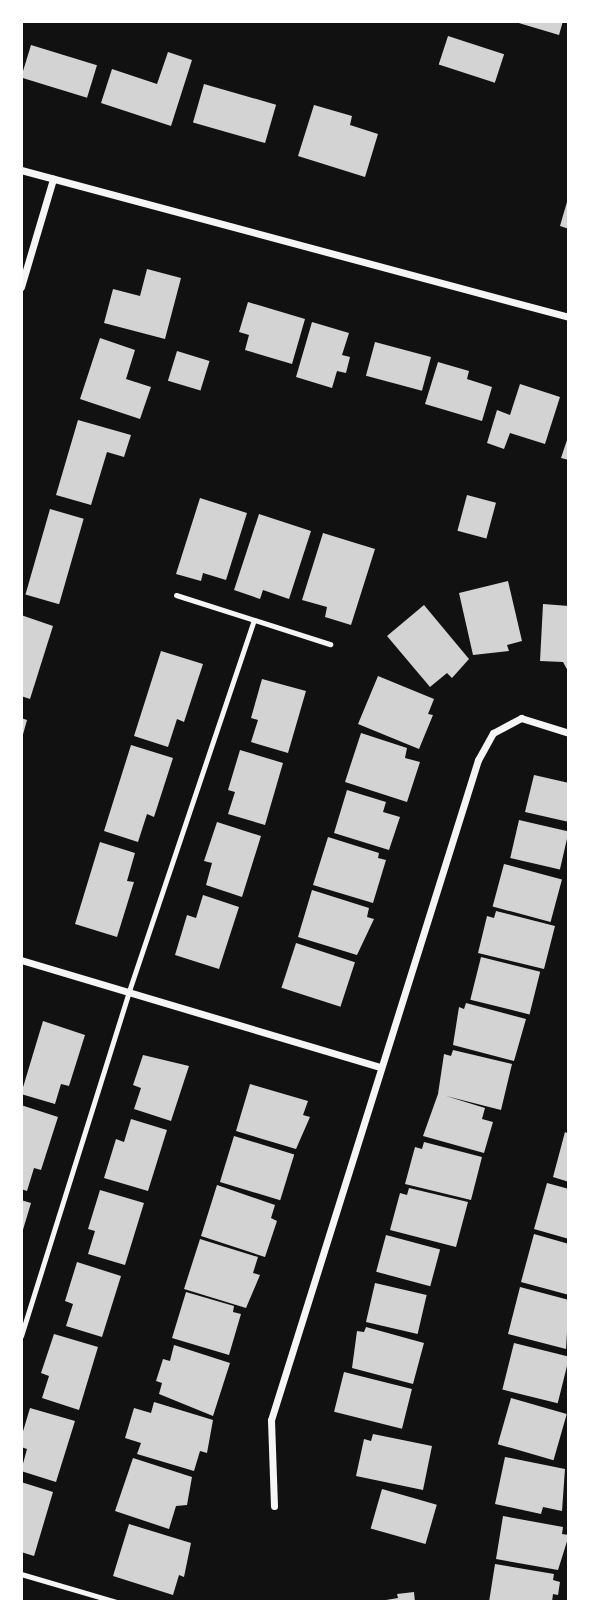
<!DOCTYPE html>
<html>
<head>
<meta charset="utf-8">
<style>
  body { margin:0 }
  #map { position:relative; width:590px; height:1623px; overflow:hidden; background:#111; font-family:Spectral,serif }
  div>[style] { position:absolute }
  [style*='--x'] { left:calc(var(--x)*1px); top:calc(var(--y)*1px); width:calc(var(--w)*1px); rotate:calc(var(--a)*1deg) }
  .building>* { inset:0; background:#d3d3d3; transform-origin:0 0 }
  .service>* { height:5px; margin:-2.5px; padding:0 2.5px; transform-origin:2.5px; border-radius:2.5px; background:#f5f5f5 }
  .minor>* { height:7px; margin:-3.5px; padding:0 3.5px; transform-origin:3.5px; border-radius:3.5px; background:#f5f5f5 }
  span { translate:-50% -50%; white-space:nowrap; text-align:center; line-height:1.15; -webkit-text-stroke:6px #fff; paint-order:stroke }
  .frame { position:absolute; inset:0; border:23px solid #fff; pointer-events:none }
</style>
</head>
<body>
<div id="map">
  <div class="building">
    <i style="clip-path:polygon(512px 21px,563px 21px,559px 35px)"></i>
    <i style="left:448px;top:36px;width:59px;height:30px;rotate:18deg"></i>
    <i style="left:31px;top:45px;width:69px;height:34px;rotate:17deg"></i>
    <i style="clip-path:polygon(168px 52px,192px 60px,171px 126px,101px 103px,112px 69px,157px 84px)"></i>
    <i style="left:204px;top:84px;width:75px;height:40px;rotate:16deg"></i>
    <i style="clip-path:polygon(314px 105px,352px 116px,350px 125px,378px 134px,365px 177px,298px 156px)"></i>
    <i style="clip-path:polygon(569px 195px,569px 229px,560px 226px)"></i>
    <i style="clip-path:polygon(147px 269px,181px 278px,165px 339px,104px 323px,113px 289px,140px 296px)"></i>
    <i style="clip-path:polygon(248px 302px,305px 319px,292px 364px,245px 350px,249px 335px,239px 332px)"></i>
    <i style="clip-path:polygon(312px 322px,349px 333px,342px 355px,350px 357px,346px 373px,337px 371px,332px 388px,296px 377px)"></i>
    <i style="clip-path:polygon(100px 338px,135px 350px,126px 379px,151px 387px,140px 419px,80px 399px)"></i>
    <i style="left:375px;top:342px;width:58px;height:35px;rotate:15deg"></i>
    <i style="left:177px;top:351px;width:34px;height:31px;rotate:17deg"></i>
    <i style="clip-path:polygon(438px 362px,469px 371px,467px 379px,492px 387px,482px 421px,425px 404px)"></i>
    <i style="clip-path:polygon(520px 384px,560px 397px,545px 444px,510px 433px,504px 449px,487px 443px,497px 410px,510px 415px)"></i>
    <i style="clip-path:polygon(78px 420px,131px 435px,124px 457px,107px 452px,91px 505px,56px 495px)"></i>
    <i style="clip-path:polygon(569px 434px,569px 460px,561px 458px)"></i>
    <i style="left:467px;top:495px;width:30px;height:37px;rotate:15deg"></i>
    <i style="clip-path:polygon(200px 498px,247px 513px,226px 580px,203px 573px,201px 581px,176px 574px)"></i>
    <i style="left:50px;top:509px;width:35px;height:89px;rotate:16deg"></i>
    <i style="clip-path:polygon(259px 514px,311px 531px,289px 599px,263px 590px,260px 599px,234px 590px)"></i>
    <i style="clip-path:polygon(323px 533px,375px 549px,351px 625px,325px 617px,327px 607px,302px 600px)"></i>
    <i style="clip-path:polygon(508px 581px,522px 641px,507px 645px,509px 651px,473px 655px,459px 593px)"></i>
    <i style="clip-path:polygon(543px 604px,569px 606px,569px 673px,563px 662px,540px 661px)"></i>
    <i style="clip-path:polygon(424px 605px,469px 659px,452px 678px,447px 673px,430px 687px,387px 636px)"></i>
    <i style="clip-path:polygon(21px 615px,53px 626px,30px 699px,21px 696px)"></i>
    <i style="clip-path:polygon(161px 651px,203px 664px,184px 722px,177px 719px,168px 747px,134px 736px)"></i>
    <i style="clip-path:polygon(378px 676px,434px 699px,428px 714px,433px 715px,419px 749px,358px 724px)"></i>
    <i style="clip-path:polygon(262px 679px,306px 691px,288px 753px,251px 742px,258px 720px,251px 718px)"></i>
    <i style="clip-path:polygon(21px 718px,27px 720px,22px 738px,21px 738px)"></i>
    <i style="clip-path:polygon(361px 733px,407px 748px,405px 758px,420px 762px,407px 802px,345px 782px)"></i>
    <i style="clip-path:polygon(131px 745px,173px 758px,154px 817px,147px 814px,138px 842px,104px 831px)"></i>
    <i style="clip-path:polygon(240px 750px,283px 763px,265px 825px,228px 814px,235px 792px,228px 790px)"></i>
    <i style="clip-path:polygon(534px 775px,569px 783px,569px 822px,525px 812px)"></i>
    <i style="clip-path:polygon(347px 790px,386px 802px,383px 812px,400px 817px,389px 850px,334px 833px)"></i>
    <i style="left:519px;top:820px;width:51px;height:39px;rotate:13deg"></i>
    <i style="clip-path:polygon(217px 822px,261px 836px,242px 897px,206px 885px,212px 863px,204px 861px)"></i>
    <i style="clip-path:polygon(328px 837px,379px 853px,378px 858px,386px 860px,373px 903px,313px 885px)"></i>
    <i style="clip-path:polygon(100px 842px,135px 853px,127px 881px,134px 882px,117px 937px,75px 924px)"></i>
    <i style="left:504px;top:864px;width:60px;height:44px;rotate:15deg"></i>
    <i style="clip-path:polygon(312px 890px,369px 908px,367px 917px,374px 919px,357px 955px,298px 937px)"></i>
    <i style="clip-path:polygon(203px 895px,239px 907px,219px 969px,175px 955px,187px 915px,196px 918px)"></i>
    <i style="clip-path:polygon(496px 911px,555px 926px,544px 969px,478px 953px,487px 916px,494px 918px)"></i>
    <i style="left:296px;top:943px;width:62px;height:47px;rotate:18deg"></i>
    <i style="left:481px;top:957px;width:61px;height:44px;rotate:14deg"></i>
    <i style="clip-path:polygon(466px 1003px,526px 1019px,514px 1061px,453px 1045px,459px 1007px,464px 1009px)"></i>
    <i style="clip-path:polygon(43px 1021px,85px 1035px,69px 1086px,61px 1084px,55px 1104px,21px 1094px)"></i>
    <i style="clip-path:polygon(453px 1050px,512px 1064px,501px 1110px,446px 1096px,485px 1108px,482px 1119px,493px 1122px,484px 1153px,423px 1136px,438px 1094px,444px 1054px,451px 1056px)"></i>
    <i style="clip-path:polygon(143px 1055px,189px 1066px,171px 1121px,134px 1109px,141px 1088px,133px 1085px)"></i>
    <i style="clip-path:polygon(250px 1084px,308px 1101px,303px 1115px,310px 1117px,296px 1149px,236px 1131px)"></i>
    <i style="clip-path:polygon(21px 1105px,58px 1117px,41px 1170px,34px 1168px,27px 1191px,21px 1189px)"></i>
    <i style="clip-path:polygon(131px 1119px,167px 1130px,148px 1191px,104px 1178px,116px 1139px,124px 1142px)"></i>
    <i style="clip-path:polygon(565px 1132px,569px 1134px,569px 1182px,553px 1177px)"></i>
    <i style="left:234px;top:1136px;width:63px;height:48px;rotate:17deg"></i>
    <i style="clip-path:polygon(424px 1142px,482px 1157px,471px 1200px,405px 1184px,415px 1147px,422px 1149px)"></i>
    <i style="clip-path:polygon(547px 1183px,569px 1189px,569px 1239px,534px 1229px)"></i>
    <i style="clip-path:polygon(217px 1185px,275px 1205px,271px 1218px,277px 1221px,265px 1257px,201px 1236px)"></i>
    <i style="clip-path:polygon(409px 1188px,468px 1202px,456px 1247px,390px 1230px,400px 1193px,407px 1195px)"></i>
    <i style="clip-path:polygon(100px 1190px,144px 1203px,125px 1265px,88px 1254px,95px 1231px,88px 1229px)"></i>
    <i style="clip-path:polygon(21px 1200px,31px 1203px,22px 1233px,21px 1233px)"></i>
    <i style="clip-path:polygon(534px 1234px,569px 1244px,569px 1295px,521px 1282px)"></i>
    <i style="left:386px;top:1235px;width:56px;height:38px;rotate:15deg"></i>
    <i style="clip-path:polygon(200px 1239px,258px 1257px,253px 1273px,260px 1275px,246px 1308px,184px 1289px)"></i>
    <i style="clip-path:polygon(77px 1262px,121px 1276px,102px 1337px,66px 1326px,73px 1304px,65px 1301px)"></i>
    <i style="left:375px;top:1283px;width:53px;height:40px;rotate:13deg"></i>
    <i style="clip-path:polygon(520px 1287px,569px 1300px,566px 1349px,508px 1334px)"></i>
    <i style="clip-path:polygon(186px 1292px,234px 1306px,233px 1312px,241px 1314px,229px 1355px,172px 1338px)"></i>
    <i style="clip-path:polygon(366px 1327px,424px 1343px,413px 1384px,352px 1368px,357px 1331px,364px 1332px)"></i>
    <i style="clip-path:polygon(54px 1334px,98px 1347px,79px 1410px,42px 1398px,49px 1376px,41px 1373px)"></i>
    <i style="left:514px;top:1343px;width:57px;height:48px;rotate:14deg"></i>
    <i style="clip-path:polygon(174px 1345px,230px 1363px,213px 1416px,159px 1394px,162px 1383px,156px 1381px,163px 1359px,170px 1361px)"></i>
    <i style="left:344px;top:1372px;width:70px;height:41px;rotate:14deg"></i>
    <i style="left:511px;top:1398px;width:58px;height:48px;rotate:16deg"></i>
    <i style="clip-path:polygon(154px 1402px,213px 1420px,207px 1453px,200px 1451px,194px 1471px,137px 1454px,141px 1443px,125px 1438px,134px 1408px,151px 1413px)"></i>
    <i style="clip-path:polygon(30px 1408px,75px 1421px,56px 1482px,21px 1471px,27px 1449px,21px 1447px,21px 1438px)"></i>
    <i style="clip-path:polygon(373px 1434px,432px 1446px,423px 1490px,356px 1476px,364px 1439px,371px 1441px)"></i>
    <i style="clip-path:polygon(505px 1457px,565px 1469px,562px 1511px,543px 1507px,541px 1514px,495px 1504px)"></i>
    <i style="clip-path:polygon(133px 1458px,192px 1477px,187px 1505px,176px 1506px,169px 1529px,115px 1511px)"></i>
    <i style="clip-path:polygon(21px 1482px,53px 1492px,34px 1556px,21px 1552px)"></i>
    <i style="left:382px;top:1489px;width:57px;height:41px;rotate:16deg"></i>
    <i style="clip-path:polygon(503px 1516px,563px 1527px,562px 1534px,569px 1535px,558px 1570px,496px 1559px)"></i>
    <i style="clip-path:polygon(129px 1524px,191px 1543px,184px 1577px,179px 1575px,173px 1595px,113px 1576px)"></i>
    <i style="clip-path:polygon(495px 1564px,554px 1574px,553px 1580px,560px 1582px,558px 1595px,553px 1594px,552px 1602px,489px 1602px)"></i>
    <i style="clip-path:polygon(414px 1592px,415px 1602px,374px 1602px,398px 1598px,397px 1594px)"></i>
  </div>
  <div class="service">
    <i style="--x:176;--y:595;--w:162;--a:17.7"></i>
    <i style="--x:21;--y:1336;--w:362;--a:-72.6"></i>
    <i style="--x:129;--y:991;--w:391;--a:-71.4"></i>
    <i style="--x:21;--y:1574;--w:100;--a:16.3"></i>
  </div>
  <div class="minor">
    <i style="--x:21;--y:170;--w:567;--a:15.02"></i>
    <i style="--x:21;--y:287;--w:113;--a:-73.5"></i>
    <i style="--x:21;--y:960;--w:375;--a:16.6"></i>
    <i style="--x:274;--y:1506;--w:86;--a:-92"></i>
    <i style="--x:271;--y:1420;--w:692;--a:-72.59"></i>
    <i style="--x:478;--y:760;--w:31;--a:-61"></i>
    <i style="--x:493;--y:733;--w:32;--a:-28"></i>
    <i style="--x:521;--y:718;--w:50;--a:17.4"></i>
  </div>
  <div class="frame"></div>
</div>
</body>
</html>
